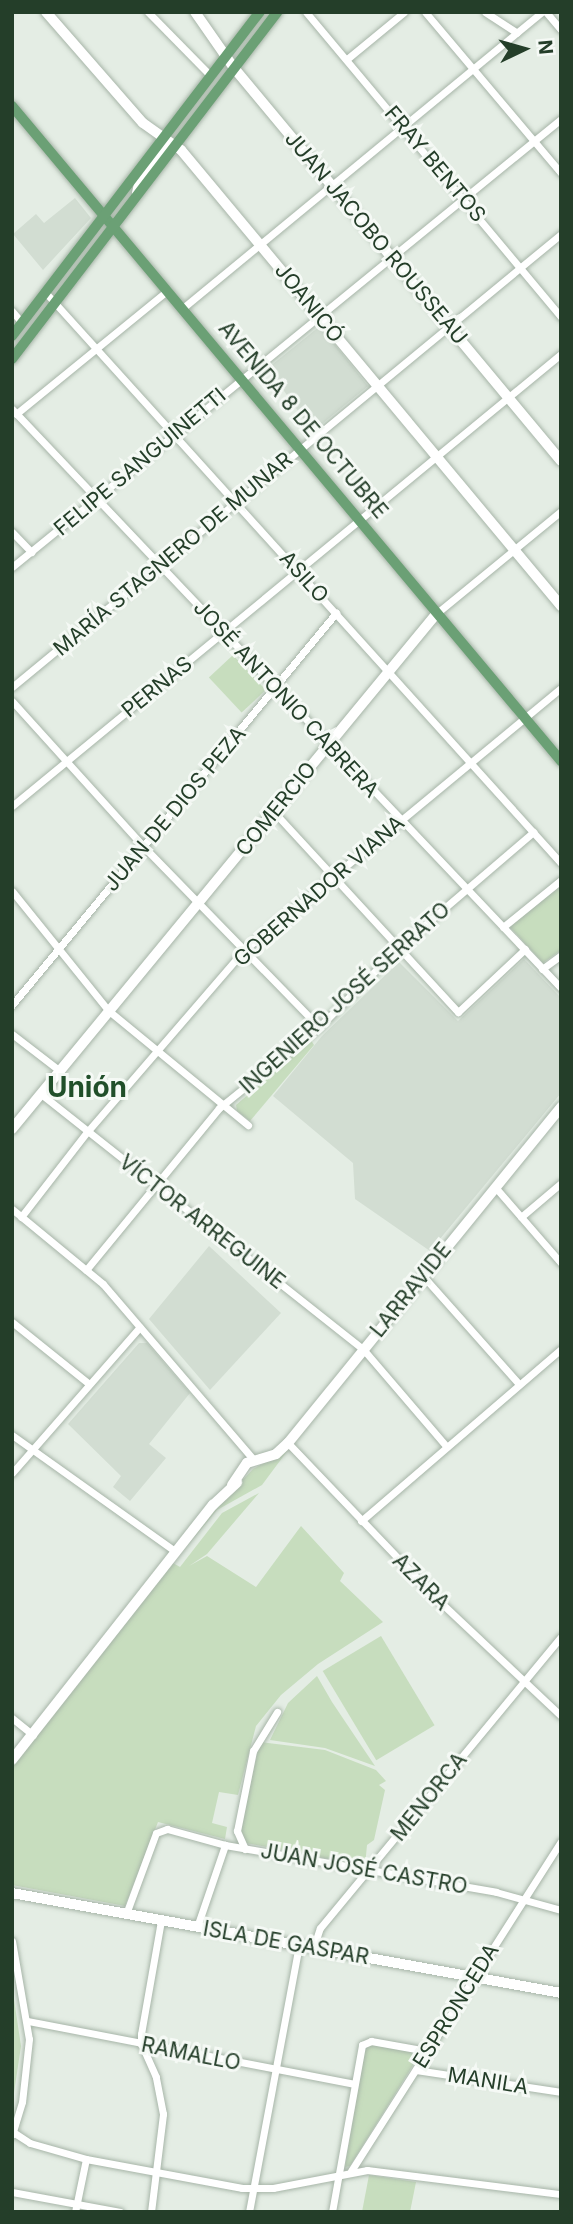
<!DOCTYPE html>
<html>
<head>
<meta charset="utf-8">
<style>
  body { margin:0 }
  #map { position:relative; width:573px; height:2224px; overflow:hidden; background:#e4ede4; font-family:Inter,sans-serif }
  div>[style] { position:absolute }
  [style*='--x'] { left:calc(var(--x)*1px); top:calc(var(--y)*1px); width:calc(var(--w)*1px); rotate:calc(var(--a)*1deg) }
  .built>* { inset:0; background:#d2ddd2 }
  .green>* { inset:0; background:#c7ddbe; transform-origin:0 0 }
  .roads { filter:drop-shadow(0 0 2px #a7b5a8) drop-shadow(0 0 2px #a7b5a8) }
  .street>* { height:7px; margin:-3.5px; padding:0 3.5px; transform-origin:3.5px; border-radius:3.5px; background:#fff }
  .secondary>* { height:10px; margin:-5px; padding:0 5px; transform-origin:5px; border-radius:5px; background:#fff }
  .primary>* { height:10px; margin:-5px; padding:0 5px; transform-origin:5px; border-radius:5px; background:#6ba075 }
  span { translate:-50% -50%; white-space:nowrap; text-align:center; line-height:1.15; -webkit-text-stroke:6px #f5f9f5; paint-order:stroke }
  .street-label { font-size:21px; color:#243e29 }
  .district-label { font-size:28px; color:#214f2a; font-weight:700 }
  .frame { position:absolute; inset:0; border:14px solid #243e29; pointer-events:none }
  .north { position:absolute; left:489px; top:14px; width:70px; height:70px; -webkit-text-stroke:5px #f5f9f5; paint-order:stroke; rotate:85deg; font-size:19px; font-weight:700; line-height:28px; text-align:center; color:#243e29 }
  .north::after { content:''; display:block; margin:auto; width:24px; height:32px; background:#243e29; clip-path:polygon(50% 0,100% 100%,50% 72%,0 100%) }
</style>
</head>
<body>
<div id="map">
  <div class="built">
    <i style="clip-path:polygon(75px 198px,91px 218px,43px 270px,13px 234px,36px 214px,44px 223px)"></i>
    <i style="clip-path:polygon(320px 326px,368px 386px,317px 428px,309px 418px,305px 421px,268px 368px)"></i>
    <i style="clip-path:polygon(524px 959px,561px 998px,561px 1093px,430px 1251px,355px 1199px,353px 1163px,273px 1096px,322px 1036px,399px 962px,458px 1021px)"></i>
    <i style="clip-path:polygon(209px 1246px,281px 1313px,210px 1390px,149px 1319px)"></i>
    <i style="clip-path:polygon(139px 1343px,147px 1343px,190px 1393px,149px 1444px,166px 1458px,130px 1501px,113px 1487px,121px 1476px,68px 1424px)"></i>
  </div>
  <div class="green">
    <i style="left:233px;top:655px;width:48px;height:33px;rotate:47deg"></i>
    <i style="clip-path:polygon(561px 885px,561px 950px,543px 963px,510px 927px)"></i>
    <i style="clip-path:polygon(311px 1040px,314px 1045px,250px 1121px,237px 1111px,236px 1105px)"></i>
    <i style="clip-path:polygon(288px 1450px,262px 1485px,217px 1510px,173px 1563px,180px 1567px,222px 1513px,259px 1493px,207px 1554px,189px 1566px,207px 1556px,256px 1587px,301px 1526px,344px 1573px,340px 1581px,383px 1622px,318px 1664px,281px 1695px,256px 1726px,238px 1795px,219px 1792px,212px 1823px,227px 1827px,225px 1839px,158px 1822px,125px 1906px,12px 1885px,12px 1766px,209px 1516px,253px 1469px)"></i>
    <i style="left:381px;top:1636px;width:104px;height:68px;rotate:59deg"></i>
    <i style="clip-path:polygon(317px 1676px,332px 1702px,375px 1766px,325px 1748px,270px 1740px,288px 1703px)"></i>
    <i style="clip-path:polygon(260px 1742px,325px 1750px,376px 1770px,386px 1781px,379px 1785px,385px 1790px,374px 1840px,367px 1845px,365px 1866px,246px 1843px,240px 1828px)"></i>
    <i style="clip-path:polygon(12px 1986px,21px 2046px,12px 2106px)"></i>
    <i style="clip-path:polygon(371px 2044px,412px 2052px,415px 2062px,350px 2166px,345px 2167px,365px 2047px)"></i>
    <i style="clip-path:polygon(369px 2175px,416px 2182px,410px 2212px,362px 2212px)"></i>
  </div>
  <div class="roads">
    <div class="street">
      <i style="--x:148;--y:12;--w:90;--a:45.5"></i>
      <i style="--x:306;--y:12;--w:398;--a:50.1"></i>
      <i style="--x:425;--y:12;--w:211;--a:49.8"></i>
      <i style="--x:485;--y:12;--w:38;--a:33"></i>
      <i style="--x:546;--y:12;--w:23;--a:50"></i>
      <i style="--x:347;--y:59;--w:74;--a:-39.5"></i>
      <i style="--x:45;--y:292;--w:770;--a:47.9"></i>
      <i style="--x:184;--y:307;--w:464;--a:-39.5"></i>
      <i style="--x:12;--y:311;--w:16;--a:50"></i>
      <i style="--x:12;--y:409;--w:798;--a:46.52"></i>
      <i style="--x:16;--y:414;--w:196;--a:-39.2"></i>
      <i style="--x:12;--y:532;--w:28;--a:46"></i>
      <i style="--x:12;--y:567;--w:709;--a:-39.22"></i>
      <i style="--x:437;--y:613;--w:161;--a:-39.4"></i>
      <i style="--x:12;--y:687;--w:712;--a:-39.53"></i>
      <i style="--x:12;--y:701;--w:195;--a:47.9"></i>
      <i style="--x:143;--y:846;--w:252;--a:45.8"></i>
      <i style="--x:12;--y:806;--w:711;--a:-39.47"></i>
      <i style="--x:274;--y:812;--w:272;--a:47.4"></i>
      <i style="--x:458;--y:1012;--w:92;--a:-43.2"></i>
      <i style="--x:12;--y:891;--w:154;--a:51.1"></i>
      <i style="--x:109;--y:1011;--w:180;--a:39.4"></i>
      <i style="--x:503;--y:927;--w:75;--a:-39"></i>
      <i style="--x:542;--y:969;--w:24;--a:-36"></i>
      <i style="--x:12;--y:1005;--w:509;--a:-50.43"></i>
      <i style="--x:12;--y:1034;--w:61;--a:37.6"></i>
      <i style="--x:41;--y:1094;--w:411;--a:38.4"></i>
      <i style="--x:363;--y:1349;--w:128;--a:49.4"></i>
      <i style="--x:495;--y:1187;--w:101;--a:49"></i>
      <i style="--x:12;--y:1209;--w:118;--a:39.5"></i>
      <i style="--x:103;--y:1284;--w:232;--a:49.4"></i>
      <i style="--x:21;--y:1217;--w:108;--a:-52.2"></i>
      <i style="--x:87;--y:1132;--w:239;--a:-49.2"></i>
      <i style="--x:243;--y:951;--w:413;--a:-39.6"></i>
      <i style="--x:521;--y:1217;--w:52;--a:-40.4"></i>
      <i style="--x:86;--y:1270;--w:210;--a:-50.6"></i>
      <i style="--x:219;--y:1108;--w:129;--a:-39"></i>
      <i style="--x:319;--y:1027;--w:113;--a:-45"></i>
      <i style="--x:399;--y:947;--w:177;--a:-40.6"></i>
      <i style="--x:423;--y:1276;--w:144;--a:48.4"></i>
      <i style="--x:12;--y:1322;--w:99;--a:38.8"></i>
      <i style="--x:12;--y:1435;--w:201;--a:35.5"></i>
      <i style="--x:288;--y:1443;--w:216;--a:46.3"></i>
      <i style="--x:437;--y:1599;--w:170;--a:43.3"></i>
      <i style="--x:12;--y:1473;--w:194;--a:-48.8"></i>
      <i style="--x:361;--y:1521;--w:264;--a:-40.7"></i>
      <i style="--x:12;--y:1718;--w:27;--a:39"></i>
      <i style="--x:245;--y:1849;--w:20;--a:-114"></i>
      <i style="--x:237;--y:1831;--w:82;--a:-78.7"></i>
      <i style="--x:253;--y:1751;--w:46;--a:-58.4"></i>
      <i style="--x:126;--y:1914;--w:86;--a:-69.7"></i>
      <i style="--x:156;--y:1833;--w:12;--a:-20"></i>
      <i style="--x:167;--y:1829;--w:60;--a:15.4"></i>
      <i style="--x:225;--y:1845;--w:275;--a:9.8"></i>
      <i style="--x:496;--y:1892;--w:67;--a:15.5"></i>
      <i style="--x:197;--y:1927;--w:87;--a:-71.1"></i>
      <i style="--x:12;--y:1941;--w:99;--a:80.2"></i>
      <i style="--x:29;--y:2039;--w:63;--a:96.3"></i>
      <i style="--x:22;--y:2102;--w:34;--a:107"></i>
      <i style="--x:313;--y:1949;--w:22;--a:-72"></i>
      <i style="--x:320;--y:1928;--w:378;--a:-50.4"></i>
      <i style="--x:28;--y:2021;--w:332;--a:10.9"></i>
      <i style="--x:416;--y:2070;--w:147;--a:8.6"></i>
      <i style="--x:13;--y:2132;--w:20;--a:33"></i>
      <i style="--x:30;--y:2143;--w:58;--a:15.9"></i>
      <i style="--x:86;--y:2159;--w:159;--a:10.5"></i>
      <i style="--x:242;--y:2188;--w:31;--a:0"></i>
      <i style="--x:273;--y:2188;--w:96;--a:-10.8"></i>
      <i style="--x:367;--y:2170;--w:195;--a:7.1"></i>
      <i style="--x:351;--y:2171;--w:391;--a:-57.5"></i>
      <i style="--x:12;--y:2192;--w:110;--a:10.5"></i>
      <i style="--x:75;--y:2212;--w:54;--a:-78.3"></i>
      <i style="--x:151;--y:2212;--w:99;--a:-83"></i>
      <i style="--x:163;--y:2114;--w:38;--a:-101"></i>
      <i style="--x:156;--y:2077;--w:36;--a:-114"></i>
      <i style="--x:141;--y:2044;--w:10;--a:-90"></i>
      <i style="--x:141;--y:2034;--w:116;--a:-80"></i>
      <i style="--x:249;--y:2212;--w:271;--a:-79.4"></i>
      <i style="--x:332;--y:2212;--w:170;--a:-79.8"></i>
      <i style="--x:362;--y:2045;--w:10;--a:-24"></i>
      <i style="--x:371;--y:2041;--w:57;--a:10.1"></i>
    </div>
    <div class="secondary">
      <i style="--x:46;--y:12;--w:147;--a:48.9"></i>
      <i style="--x:143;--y:123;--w:47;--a:35.4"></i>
      <i style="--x:181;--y:150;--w:594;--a:50.19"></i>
      <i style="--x:195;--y:12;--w:68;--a:55.1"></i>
      <i style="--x:234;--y:68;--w:511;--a:50.24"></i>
      <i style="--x:137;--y:193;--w:14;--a:-78"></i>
      <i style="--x:140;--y:179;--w:39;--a:-52"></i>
      <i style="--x:164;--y:148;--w:9;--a:-96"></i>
      <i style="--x:12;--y:1129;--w:668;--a:-50.52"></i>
      <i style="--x:232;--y:1485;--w:27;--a:-56"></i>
      <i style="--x:247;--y:1463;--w:30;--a:-17"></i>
      <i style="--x:276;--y:1454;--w:16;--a:-43"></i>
      <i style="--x:288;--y:1443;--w:433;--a:-50.9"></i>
      <i style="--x:12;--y:1760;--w:325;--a:-51.8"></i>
      <i style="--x:213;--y:1505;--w:33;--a:-43"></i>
      <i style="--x:12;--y:1893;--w:558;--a:10.32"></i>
    </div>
    <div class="primary">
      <i style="--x:12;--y:106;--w:855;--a:50.03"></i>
      <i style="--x:12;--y:336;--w:408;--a:-52.6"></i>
      <i style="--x:12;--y:359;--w:437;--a:-52.6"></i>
    </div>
  </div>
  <div class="street-label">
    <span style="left:435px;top:164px;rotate:50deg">FRAY BENTOS</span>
    <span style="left:376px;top:238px;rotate:50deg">JUAN JACOBO ROUSSEAU</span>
    <span style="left:309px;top:303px;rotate:51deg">JOANICÓ</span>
    <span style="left:303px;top:420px;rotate:50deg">AVENIDA 8 DE OCTUBRE</span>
    <span style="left:140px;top:462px;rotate:-40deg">FELIPE SANGUINETTI</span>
    <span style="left:173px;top:554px;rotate:-40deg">MARÍA STAGNERO DE MUNAR</span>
    <span style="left:304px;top:577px;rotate:48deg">ASILO</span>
    <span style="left:157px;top:687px;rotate:-39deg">PERNAS</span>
    <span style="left:286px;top:699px;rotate:47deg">JOSÉ ANTONIO CABRERA</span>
    <span style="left:175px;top:809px;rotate:-50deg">JUAN DE DIOS PEZA</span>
    <span style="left:276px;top:809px;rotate:-51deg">COMERCIO</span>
    <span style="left:319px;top:891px;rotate:-41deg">GOBERNADOR VIANA</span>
    <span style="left:345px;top:998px;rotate:-42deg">INGENIERO JOSÉ SERRATO</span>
    <span style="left:202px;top:1222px;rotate:38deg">VÍCTOR ARREGUINE</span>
    <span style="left:411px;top:1290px;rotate:-51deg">LARRAVIDE</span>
    <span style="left:421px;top:1582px;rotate:45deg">AZARA</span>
    <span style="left:429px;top:1797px;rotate:-51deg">MENORCA</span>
    <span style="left:364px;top:1869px;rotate:10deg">JUAN JOSÉ CASTRO</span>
    <span style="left:286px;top:1943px;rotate:10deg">ISLA DE GASPAR</span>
    <span style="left:456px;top:2006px;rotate:-58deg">ESPRONCEDA</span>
    <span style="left:191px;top:2054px;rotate:11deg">RAMALLO</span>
    <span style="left:488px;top:2081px;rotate:9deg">MANILA</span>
  </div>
  <div class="district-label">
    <span style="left:87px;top:1087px">Unión</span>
  </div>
  <div class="frame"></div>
  <div class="north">N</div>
</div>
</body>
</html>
